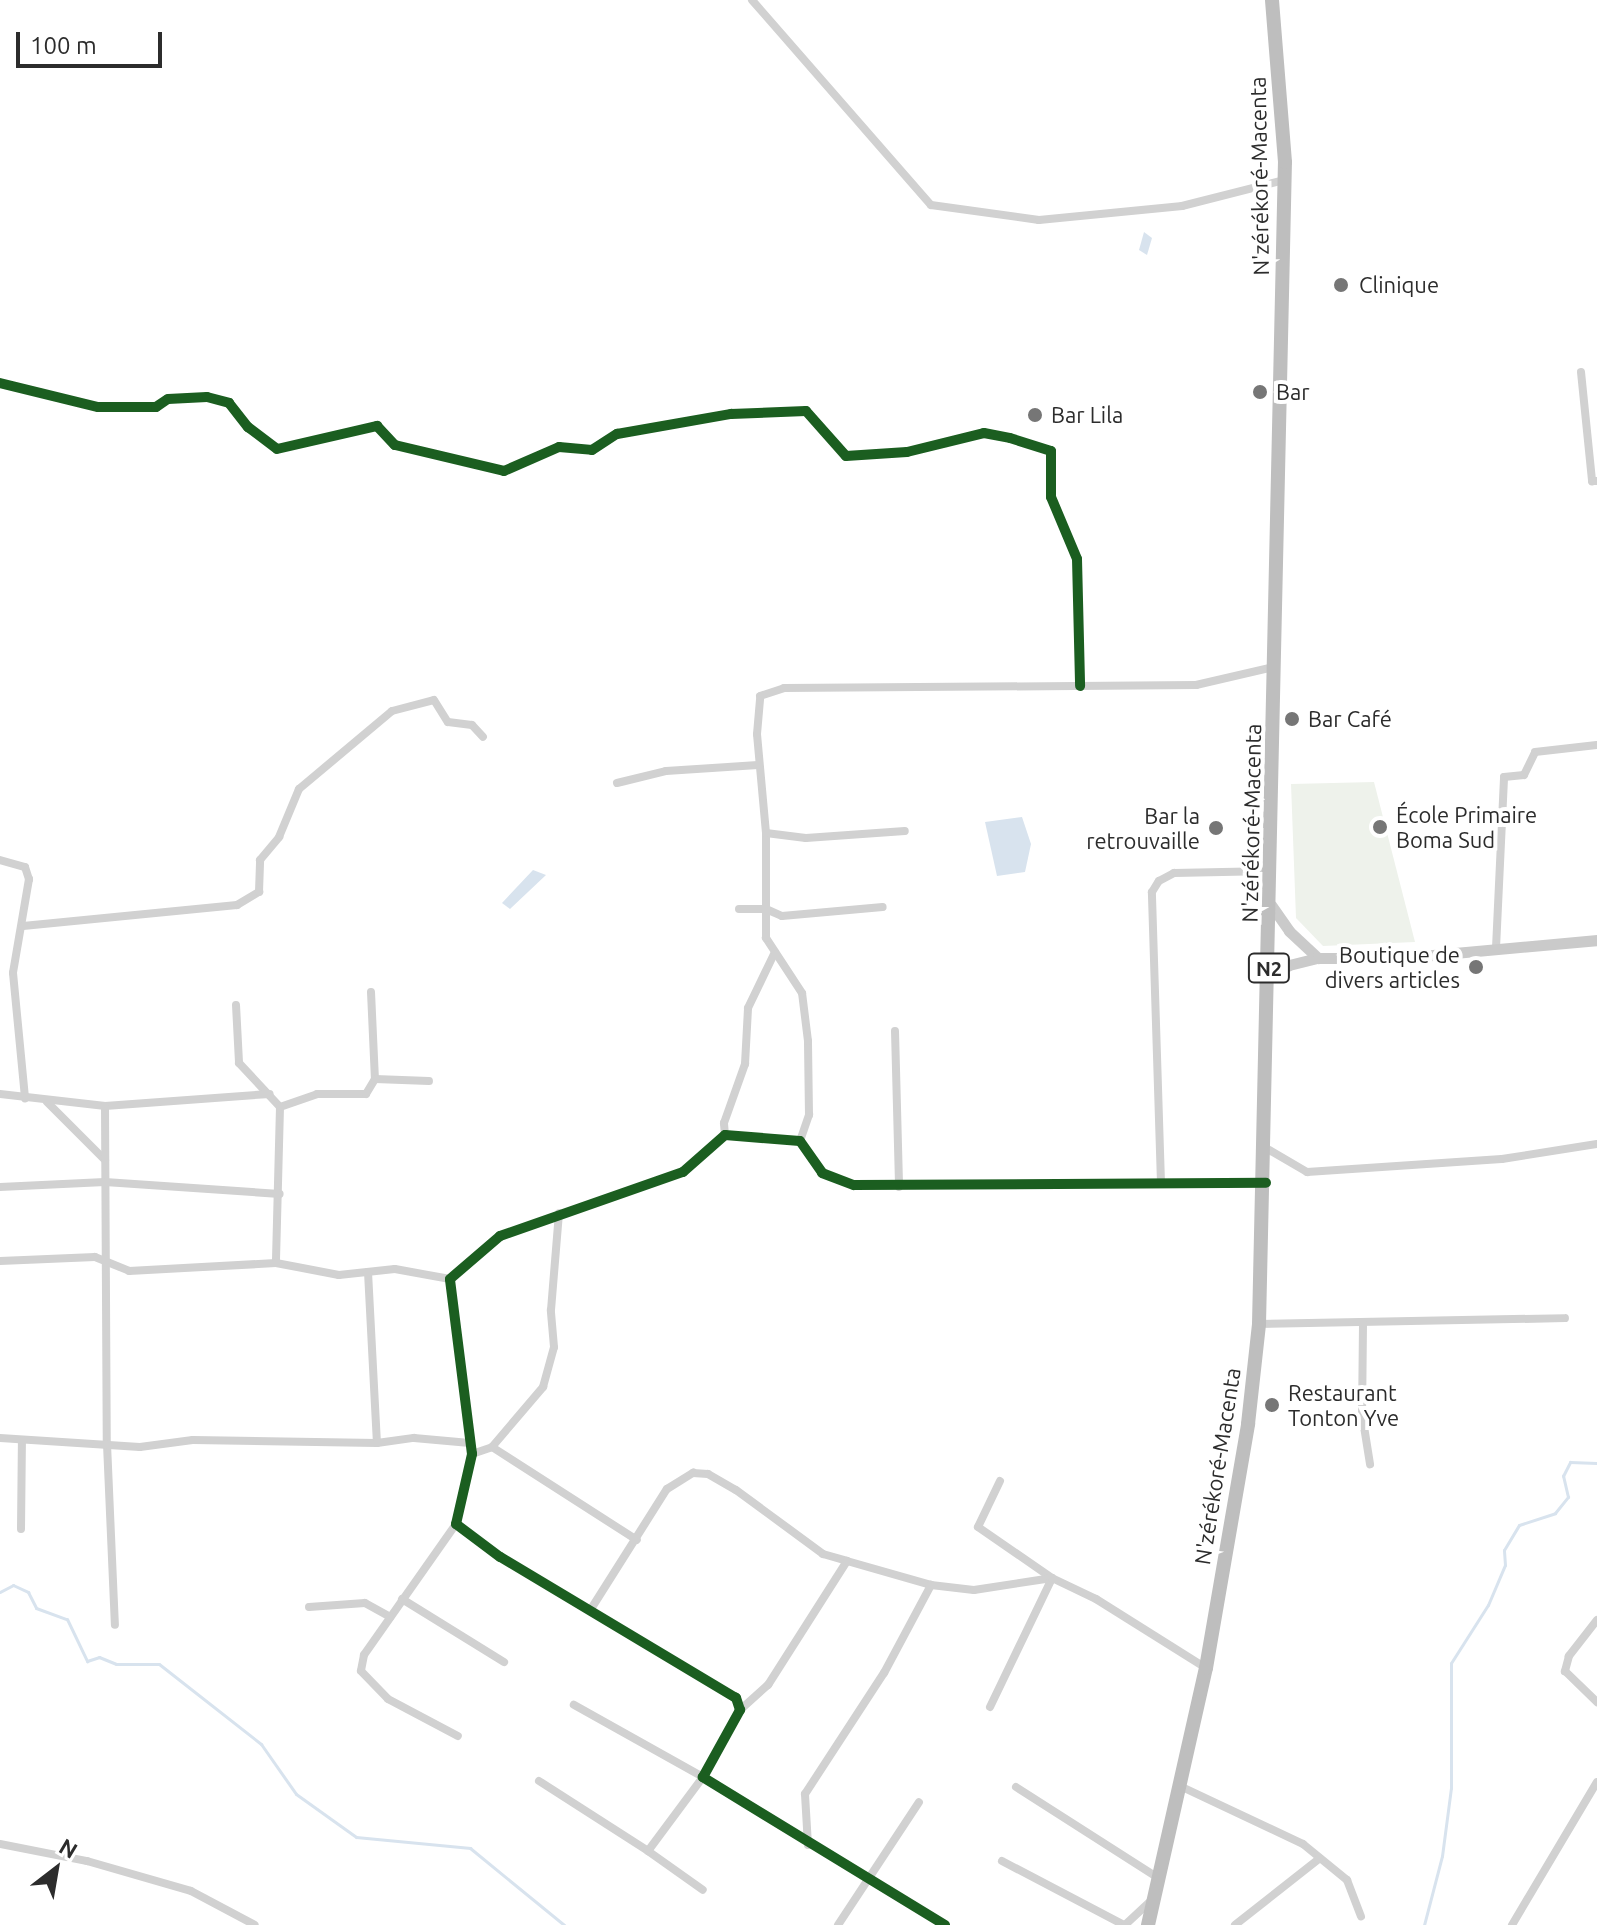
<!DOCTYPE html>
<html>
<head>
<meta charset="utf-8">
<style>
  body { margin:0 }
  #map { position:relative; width:1597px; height:1925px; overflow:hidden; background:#fff; font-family:Ubuntu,sans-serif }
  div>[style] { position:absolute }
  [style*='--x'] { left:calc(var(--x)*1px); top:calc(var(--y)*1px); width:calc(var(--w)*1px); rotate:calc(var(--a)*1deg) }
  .green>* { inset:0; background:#eef2eb }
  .water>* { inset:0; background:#d8e3ee }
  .stream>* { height:3px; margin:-1.5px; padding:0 1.5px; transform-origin:1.5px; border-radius:1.5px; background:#d8e3ee }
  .street>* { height:8px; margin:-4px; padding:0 4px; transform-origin:4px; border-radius:4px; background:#d1d1d1 }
  .secondary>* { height:11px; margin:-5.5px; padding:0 5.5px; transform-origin:5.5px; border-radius:5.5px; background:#cacaca }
  .highway>* { height:14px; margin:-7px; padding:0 7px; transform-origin:7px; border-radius:7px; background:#bebebe }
  .cycleway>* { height:10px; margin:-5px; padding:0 5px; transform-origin:5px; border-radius:5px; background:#1b5e20 }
  .dots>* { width:22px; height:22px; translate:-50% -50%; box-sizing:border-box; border:4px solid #fff; border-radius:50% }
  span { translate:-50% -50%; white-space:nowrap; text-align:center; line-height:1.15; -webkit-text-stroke:8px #fff; paint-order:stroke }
  .shield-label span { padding:2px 6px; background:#fff; border:2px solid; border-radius:6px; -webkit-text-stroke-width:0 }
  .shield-label { font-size:20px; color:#2c2c2c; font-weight:700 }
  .street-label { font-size:22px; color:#2c2c2c }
  .poi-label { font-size:22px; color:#2c2c2c }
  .left { translate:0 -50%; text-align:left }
  .right { translate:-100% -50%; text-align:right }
  .north { position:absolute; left:16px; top:1829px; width:80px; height:80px; -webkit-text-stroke:6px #fff; paint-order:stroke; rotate:31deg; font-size:22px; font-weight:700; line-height:32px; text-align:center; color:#2c2c2c }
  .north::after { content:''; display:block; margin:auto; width:28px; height:36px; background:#2c2c2c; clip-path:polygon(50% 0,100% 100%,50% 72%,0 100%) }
  .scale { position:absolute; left:16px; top:32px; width:146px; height:36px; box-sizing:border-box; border:4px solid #2c2c2c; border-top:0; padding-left:10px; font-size:24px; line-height:28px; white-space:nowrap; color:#2c2c2c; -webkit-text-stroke:6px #fff; paint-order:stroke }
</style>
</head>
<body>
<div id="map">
  <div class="green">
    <i style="clip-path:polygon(1374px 782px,1415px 942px,1323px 946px,1296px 918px,1291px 784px)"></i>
  </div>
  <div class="water">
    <i style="clip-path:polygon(1144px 232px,1152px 238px,1147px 255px,1139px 250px)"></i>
    <i style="clip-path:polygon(1022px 817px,1031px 844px,1025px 872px,997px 876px,985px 822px)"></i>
    <i style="clip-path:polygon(533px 870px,546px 875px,510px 909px,502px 903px)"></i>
  </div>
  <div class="stream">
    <i style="--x:0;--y:1592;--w:15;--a:-28"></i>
    <i style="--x:13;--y:1585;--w:17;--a:25"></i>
    <i style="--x:28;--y:1592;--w:18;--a:63"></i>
    <i style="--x:36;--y:1608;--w:33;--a:20"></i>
    <i style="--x:67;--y:1619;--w:47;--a:64.5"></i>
    <i style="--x:87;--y:1661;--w:13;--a:-18"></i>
    <i style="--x:99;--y:1657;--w:18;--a:22"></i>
    <i style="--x:116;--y:1664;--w:43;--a:0"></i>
    <i style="--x:159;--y:1664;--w:130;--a:38.1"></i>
    <i style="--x:261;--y:1744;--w:61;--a:55"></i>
    <i style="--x:296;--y:1794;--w:74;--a:35.6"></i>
    <i style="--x:356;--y:1837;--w:115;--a:5.5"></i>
    <i style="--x:470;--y:1848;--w:122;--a:39.3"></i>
    <i style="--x:1424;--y:1925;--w:71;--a:-75.4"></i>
    <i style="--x:1442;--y:1856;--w:69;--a:-82.5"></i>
    <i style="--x:1451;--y:1788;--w:125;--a:-90"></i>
    <i style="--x:1451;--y:1663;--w:69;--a:-57.5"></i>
    <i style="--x:1488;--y:1605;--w:43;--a:-67"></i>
    <i style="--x:1505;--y:1565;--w:15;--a:-94"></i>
    <i style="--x:1504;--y:1550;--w:29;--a:-59"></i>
    <i style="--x:1519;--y:1525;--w:38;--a:-18"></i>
    <i style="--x:1555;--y:1513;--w:21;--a:-51"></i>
    <i style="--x:1568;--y:1497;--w:22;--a:-103"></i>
    <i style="--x:1563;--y:1476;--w:16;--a:-63"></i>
    <i style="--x:1570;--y:1462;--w:27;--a:2"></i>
  </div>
  <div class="street">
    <i style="--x:752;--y:0;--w:272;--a:48.9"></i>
    <i style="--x:931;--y:205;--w:109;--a:7.9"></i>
    <i style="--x:1039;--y:220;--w:144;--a:-5.6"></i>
    <i style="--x:1182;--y:206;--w:105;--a:-14.3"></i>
    <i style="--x:1581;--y:372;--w:110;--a:84.2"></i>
    <i style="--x:1592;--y:481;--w:5;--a:0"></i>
    <i style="--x:0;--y:383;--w:101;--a:13.8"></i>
    <i style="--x:98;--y:407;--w:58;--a:0"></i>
    <i style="--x:156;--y:407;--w:14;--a:-34"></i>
    <i style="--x:168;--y:399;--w:39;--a:-3"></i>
    <i style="--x:207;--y:397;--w:23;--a:15"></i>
    <i style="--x:229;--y:403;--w:31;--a:52"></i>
    <i style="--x:248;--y:427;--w:36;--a:37"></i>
    <i style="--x:277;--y:449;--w:103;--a:-13"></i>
    <i style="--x:377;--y:426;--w:26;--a:47"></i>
    <i style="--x:395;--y:445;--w:112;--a:13.4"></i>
    <i style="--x:504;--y:471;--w:60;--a:-23.6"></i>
    <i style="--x:559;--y:447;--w:33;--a:5"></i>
    <i style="--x:592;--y:450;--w:30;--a:-33"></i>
    <i style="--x:617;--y:434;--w:116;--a:-10"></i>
    <i style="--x:731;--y:414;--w:75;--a:-2.3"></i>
    <i style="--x:806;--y:411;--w:60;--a:48.4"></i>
    <i style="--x:846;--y:456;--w:61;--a:-3.8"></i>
    <i style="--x:907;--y:452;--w:79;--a:-13.9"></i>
    <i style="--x:984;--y:433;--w:26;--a:11"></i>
    <i style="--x:1010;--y:438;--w:43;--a:17.6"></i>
    <i style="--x:1051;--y:451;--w:46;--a:90"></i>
    <i style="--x:1051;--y:497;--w:67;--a:67.2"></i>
    <i style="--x:1077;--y:559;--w:127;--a:88.6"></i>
    <i style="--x:617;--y:783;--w:50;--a:-13.8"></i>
    <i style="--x:666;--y:771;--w:92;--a:-3.7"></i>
    <i style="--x:766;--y:833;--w:40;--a:7.1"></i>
    <i style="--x:806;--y:838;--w:99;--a:-4"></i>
    <i style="--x:0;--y:860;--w:26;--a:16"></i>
    <i style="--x:25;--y:867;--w:13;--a:72"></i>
    <i style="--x:29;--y:879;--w:95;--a:99.7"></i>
    <i style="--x:13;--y:973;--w:126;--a:84.5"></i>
    <i style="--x:739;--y:909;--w:27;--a:0"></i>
    <i style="--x:766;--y:909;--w:17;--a:24"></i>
    <i style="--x:782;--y:916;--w:101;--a:-5.1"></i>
    <i style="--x:23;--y:926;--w:215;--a:-5.6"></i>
    <i style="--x:237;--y:905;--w:26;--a:-31"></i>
    <i style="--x:259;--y:892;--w:32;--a:-88"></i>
    <i style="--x:260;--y:860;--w:30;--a:-50"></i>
    <i style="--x:279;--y:837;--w:52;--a:-67.4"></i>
    <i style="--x:299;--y:789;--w:121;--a:-40"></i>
    <i style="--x:392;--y:711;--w:43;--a:-14.7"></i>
    <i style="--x:434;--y:700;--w:26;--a:58"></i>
    <i style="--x:448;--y:722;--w:24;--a:7"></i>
    <i style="--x:472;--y:725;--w:16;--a:47"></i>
    <i style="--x:1496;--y:948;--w:171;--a:-87.3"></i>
    <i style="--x:1504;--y:777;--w:20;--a:-6"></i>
    <i style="--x:1524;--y:775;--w:25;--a:-64"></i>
    <i style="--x:1535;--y:752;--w:62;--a:-6.4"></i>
    <i style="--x:371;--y:992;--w:87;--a:87.4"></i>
    <i style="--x:236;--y:1005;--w:58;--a:87"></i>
    <i style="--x:239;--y:1063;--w:60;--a:47"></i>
    <i style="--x:280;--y:1107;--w:156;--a:91.5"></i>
    <i style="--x:895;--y:1031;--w:156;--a:88.5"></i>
    <i style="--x:0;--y:1094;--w:106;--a:6.5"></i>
    <i style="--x:105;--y:1106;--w:165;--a:-4.2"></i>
    <i style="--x:47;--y:1102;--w:82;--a:45"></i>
    <i style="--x:105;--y:1106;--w:338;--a:89.7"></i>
    <i style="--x:107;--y:1444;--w:181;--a:87.5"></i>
    <i style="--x:280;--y:1107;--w:39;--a:-19"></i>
    <i style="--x:317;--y:1094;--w:49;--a:0"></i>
    <i style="--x:366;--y:1094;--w:17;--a:-59"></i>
    <i style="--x:375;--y:1079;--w:54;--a:2.1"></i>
    <i style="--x:725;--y:1135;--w:12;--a:-95"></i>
    <i style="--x:724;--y:1123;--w:63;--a:-70.4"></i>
    <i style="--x:745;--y:1064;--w:56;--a:-86.9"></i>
    <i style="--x:748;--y:1008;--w:62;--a:-64.3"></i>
    <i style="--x:800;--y:1141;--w:28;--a:-71"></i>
    <i style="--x:809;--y:1115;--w:74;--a:-90.8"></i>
    <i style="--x:808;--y:1041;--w:48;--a:-97.1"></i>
    <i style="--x:802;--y:993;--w:66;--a:-123.2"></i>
    <i style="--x:766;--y:938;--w:105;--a:-90"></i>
    <i style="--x:766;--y:833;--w:99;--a:-95.2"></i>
    <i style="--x:757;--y:734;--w:38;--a:-85"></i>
    <i style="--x:760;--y:696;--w:25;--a:-18"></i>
    <i style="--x:784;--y:688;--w:412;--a:-0.4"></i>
    <i style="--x:1196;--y:685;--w:80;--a:-13"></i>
    <i style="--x:1264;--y:1147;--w:50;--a:30.2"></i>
    <i style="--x:1307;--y:1172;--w:195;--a:-3.8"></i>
    <i style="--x:1502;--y:1159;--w:96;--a:-9"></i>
    <i style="--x:1161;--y:1183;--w:291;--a:-91.8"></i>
    <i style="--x:1152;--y:892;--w:13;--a:-58"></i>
    <i style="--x:1159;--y:881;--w:17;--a:-28"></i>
    <i style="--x:1174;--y:873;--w:97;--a:-1.2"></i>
    <i style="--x:0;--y:1187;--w:105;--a:-2.7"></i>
    <i style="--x:105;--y:1182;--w:175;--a:3.9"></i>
    <i style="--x:0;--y:1261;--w:95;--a:-2.4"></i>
    <i style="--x:95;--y:1257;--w:37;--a:22"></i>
    <i style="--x:129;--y:1271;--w:147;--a:-3.1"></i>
    <i style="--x:276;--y:1263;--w:64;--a:10.8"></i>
    <i style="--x:339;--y:1275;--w:56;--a:-6.1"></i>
    <i style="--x:395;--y:1269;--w:56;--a:10.3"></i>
    <i style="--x:368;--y:1272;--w:171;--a:87"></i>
    <i style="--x:1259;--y:1324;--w:306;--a:-1.1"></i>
    <i style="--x:1363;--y:1324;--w:90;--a:90.6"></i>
    <i style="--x:1362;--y:1414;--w:51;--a:80.9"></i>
    <i style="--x:0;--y:1438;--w:140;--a:3.7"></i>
    <i style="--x:140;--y:1447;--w:53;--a:-7.5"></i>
    <i style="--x:193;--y:1440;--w:184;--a:0.9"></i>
    <i style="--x:377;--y:1443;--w:37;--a:-8"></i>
    <i style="--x:414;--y:1438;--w:56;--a:5.1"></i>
    <i style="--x:492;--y:1447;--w:172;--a:32.7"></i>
    <i style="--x:472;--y:1454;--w:21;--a:-19"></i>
    <i style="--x:492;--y:1447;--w:79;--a:-49.6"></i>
    <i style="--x:543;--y:1387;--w:41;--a:-74.6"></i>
    <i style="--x:554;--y:1347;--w:37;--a:-95"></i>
    <i style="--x:551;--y:1310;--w:97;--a:-85.3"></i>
    <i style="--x:1000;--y:1481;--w:51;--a:115.6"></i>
    <i style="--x:978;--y:1527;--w:90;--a:34.6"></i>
    <i style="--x:456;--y:1524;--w:160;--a:125.1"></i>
    <i style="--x:364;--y:1655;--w:16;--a:101"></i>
    <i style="--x:361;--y:1671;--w:39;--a:46"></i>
    <i style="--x:388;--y:1699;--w:79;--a:27.9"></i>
    <i style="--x:21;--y:1529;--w:89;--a:-89.4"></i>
    <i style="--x:402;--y:1599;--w:120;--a:31.7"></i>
    <i style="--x:309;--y:1607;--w:56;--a:-4.1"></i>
    <i style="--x:365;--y:1603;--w:29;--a:29"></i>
    <i style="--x:591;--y:1609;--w:142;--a:-57.7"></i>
    <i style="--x:667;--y:1489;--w:31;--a:-32"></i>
    <i style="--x:693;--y:1473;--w:15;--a:4"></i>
    <i style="--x:708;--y:1474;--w:32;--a:30"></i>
    <i style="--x:736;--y:1490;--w:108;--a:36.3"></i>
    <i style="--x:823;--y:1554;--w:25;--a:16"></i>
    <i style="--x:847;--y:1561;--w:87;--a:15.9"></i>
    <i style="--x:931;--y:1585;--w:43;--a:6.6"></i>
    <i style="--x:974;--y:1590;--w:79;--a:-8.7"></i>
    <i style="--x:1597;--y:1620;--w:46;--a:127.9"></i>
    <i style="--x:1569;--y:1656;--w:16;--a:105"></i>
    <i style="--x:1565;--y:1671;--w:45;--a:44.1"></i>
    <i style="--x:990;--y:1707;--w:143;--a:-64.3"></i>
    <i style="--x:1052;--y:1578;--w:49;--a:25.5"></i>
    <i style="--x:1096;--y:1599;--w:130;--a:32.1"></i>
    <i style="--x:740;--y:1710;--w:38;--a:-42"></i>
    <i style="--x:768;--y:1685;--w:147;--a:-57.5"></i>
    <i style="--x:539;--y:1781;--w:130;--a:32.7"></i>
    <i style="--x:648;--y:1851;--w:92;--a:-53.4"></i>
    <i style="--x:703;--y:1777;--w:148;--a:-150.8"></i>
    <i style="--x:1016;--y:1787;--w:171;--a:32.6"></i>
    <i style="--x:1182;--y:1787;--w:134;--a:25.2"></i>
    <i style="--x:1303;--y:1844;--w:57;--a:39.3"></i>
    <i style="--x:1347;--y:1880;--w:39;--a:69"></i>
    <i style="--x:0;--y:1844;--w:89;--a:11.1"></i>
    <i style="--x:87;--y:1861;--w:108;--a:16.1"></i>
    <i style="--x:191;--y:1891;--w:72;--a:28"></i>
    <i style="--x:808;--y:1845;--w:51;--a:-93.4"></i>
    <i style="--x:805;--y:1794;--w:145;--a:-56.9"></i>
    <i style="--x:884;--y:1673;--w:100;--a:-61.9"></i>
    <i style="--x:648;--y:1851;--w:67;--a:35.3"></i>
    <i style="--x:1002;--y:1861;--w:138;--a:27.7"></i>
    <i style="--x:838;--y:1925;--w:147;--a:-56.6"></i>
    <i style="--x:945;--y:1925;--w:284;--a:-148.6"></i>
    <i style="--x:703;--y:1777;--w:77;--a:-61.1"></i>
    <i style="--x:740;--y:1710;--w:13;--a:-108"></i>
    <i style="--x:736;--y:1698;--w:275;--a:-149.1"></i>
    <i style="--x:500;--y:1557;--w:55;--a:-143.1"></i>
    <i style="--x:456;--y:1524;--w:72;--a:-77.1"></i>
    <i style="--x:472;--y:1454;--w:176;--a:-97.2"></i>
    <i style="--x:450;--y:1279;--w:66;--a:-40.7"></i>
    <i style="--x:500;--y:1236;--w:194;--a:-19.3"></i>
    <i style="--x:683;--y:1172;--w:56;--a:-41.4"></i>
    <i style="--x:725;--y:1135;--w:75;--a:4.6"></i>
    <i style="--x:800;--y:1141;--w:39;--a:55"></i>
    <i style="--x:822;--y:1173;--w:34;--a:21"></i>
    <i style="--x:854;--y:1185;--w:411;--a:-0.3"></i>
    <i style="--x:1125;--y:1925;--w:37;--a:-43"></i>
    <i style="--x:1235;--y:1925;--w:108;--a:-38.2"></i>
    <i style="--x:1512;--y:1925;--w:166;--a:-59.3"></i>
  </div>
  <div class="secondary">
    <i style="--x:1271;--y:905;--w:32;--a:55"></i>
    <i style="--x:1289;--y:931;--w:40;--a:43"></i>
    <i style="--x:1268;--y:978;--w:25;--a:-32"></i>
    <i style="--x:1289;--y:965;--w:30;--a:-14"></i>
    <i style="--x:1318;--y:958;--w:82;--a:0"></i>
    <i style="--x:1400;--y:958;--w:198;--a:-5.2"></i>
  </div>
  <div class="highway">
    <i style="--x:1148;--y:1925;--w:263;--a:-77.3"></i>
    <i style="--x:1206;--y:1668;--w:248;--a:-80.2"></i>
    <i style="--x:1248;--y:1424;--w:101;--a:-83.7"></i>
    <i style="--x:1259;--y:1324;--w:1162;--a:-88.72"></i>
    <i style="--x:1285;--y:162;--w:163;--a:-94.6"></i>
  </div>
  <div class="cycleway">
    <i style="--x:0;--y:383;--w:101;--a:13.8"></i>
    <i style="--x:98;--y:407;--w:58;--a:0"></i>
    <i style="--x:156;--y:407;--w:14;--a:-34"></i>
    <i style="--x:168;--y:399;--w:39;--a:-3"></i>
    <i style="--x:207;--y:397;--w:23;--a:15"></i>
    <i style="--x:229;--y:403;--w:31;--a:52"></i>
    <i style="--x:248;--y:427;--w:36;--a:37"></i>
    <i style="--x:277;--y:449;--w:103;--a:-13"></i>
    <i style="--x:377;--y:426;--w:26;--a:47"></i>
    <i style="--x:395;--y:445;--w:112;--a:13.4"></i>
    <i style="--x:504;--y:471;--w:60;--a:-23.6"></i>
    <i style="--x:559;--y:447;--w:33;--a:5"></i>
    <i style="--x:592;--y:450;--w:30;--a:-33"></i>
    <i style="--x:617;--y:434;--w:116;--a:-10"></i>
    <i style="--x:731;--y:414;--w:75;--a:-2.3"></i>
    <i style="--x:806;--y:411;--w:60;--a:48.4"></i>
    <i style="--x:846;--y:456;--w:61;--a:-3.8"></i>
    <i style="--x:907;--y:452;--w:79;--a:-13.9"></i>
    <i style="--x:984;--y:433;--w:26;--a:11"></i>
    <i style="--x:1010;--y:438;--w:43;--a:17.6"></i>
    <i style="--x:1051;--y:451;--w:46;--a:90"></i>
    <i style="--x:1051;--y:497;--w:67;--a:67.2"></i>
    <i style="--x:1077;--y:559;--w:127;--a:88.6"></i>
    <i style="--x:945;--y:1925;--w:284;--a:-148.6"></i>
    <i style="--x:703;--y:1777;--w:77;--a:-61.1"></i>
    <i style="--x:740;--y:1710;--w:13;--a:-108"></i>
    <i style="--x:736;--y:1698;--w:275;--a:-149.1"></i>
    <i style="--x:500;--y:1557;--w:55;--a:-143.1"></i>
    <i style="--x:456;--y:1524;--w:72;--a:-77.1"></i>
    <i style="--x:472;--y:1454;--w:176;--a:-97.2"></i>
    <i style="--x:450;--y:1279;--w:66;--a:-40.7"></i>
    <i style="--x:500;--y:1236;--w:194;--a:-19.3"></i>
    <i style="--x:683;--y:1172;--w:56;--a:-41.4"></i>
    <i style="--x:725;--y:1135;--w:75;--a:4.6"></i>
    <i style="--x:800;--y:1141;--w:39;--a:55"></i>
    <i style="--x:822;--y:1173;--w:34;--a:21"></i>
    <i style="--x:854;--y:1185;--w:412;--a:-0.3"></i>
  </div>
  <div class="dots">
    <i style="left:1341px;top:285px;background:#767676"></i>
    <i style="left:1260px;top:392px;background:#767676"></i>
    <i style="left:1035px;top:415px;background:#767676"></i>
    <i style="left:1292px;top:719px;background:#767676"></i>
    <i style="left:1380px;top:827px;background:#767676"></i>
    <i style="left:1216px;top:828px;background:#767676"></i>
    <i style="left:1476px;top:967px;background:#767676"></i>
    <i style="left:1272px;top:1405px;background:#767676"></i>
  </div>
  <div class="shield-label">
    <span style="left:1269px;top:968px">N2</span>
  </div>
  <div class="street-label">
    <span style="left:1259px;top:176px;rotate:-91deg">N'zérékoré-Macenta</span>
    <span style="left:1251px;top:823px;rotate:-89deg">N'zérékoré-Macenta</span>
    <span style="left:1217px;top:1466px;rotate:-81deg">N'zérékoré-Macenta</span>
  </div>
  <div class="poi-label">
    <span class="left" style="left:1359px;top:285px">Clinique</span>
    <span class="left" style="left:1276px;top:392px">Bar</span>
    <span class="left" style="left:1051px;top:415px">Bar Lila</span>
    <span class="left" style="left:1308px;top:719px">Bar Café</span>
    <span class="left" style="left:1396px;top:827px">École Primaire<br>Boma Sud</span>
    <span class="right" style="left:1200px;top:828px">Bar la<br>retrouvaille</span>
    <span class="right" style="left:1460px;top:967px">Boutique de<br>divers articles</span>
    <span class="left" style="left:1288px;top:1405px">Restaurant<br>Tonton Yve</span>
  </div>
  <div class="north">N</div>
  <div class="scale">100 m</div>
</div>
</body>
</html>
